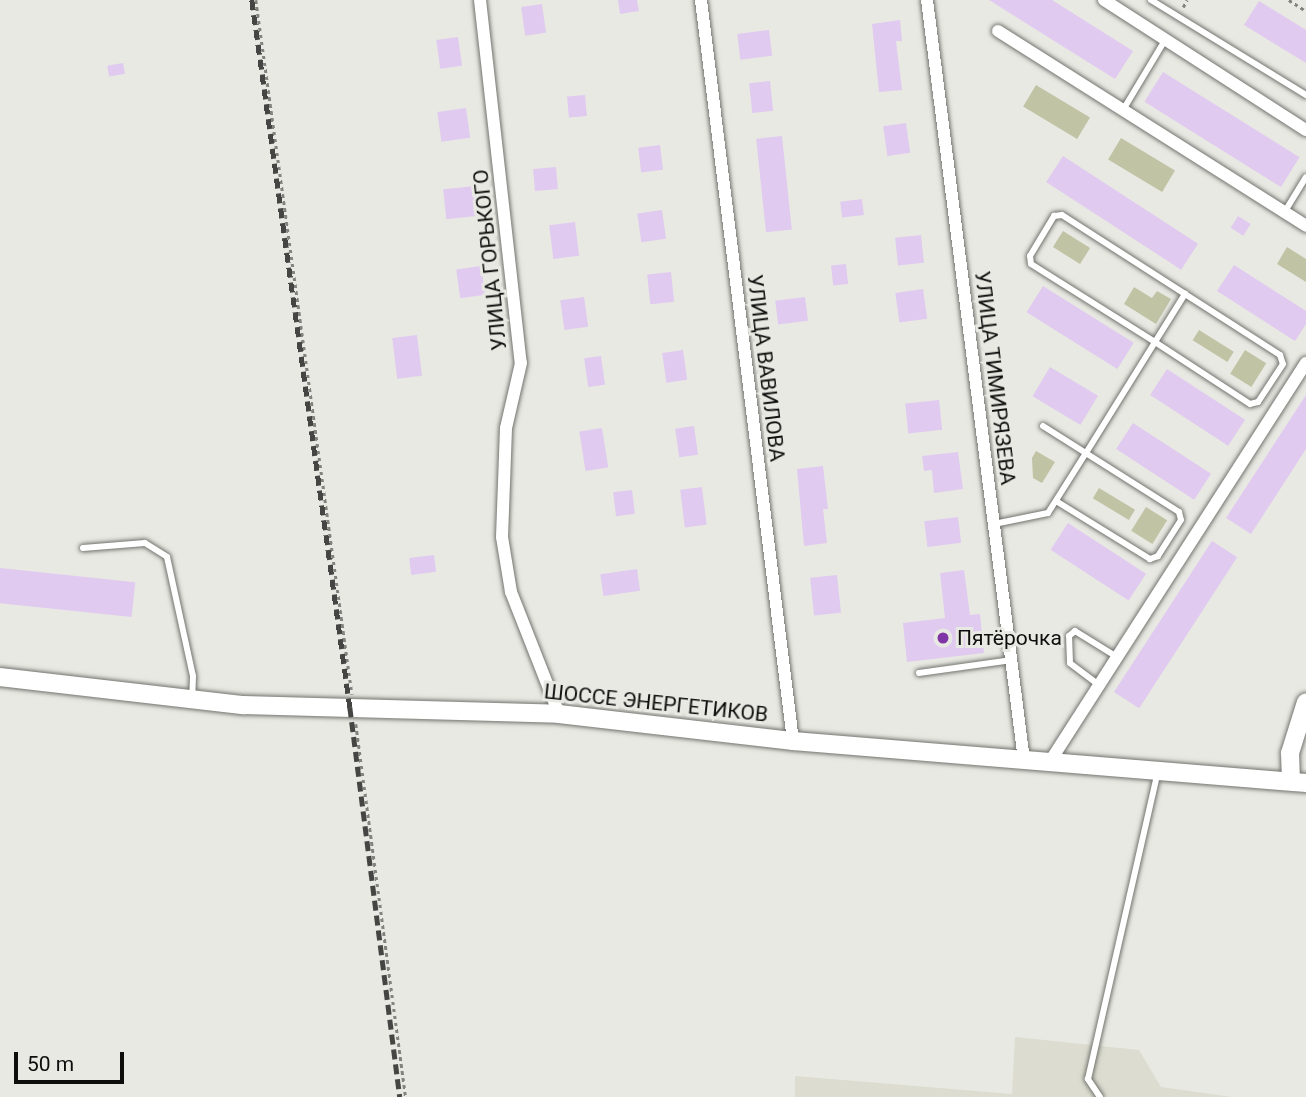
<!DOCTYPE html>
<html>
<head>
<meta charset="utf-8">
<style>
  body { margin:0 }
  #map { position:relative; width:1306px; height:1097px; overflow:hidden; background:#e9e9e3; font-family:Roboto,sans-serif }
  div>[style] { position:absolute }
  [style*='--x'] { left:calc(var(--x)*1px); top:calc(var(--y)*1px); width:calc(var(--w)*1px); rotate:calc(var(--a)*1deg) }
  .built>* { inset:0; background:#dcddd0 }
  .green>* { inset:0; background:#c1c3a5; transform-origin:0 0 }
  .building>* { inset:0; background:#e0caf0; transform-origin:0 0 }
  .path>* { height:2.5px; margin-top:-1.25px; transform-origin:0; background:repeating-linear-gradient(90deg,#82827e 0 3.5px,transparent 0 7px) }
  .roads { filter:drop-shadow(0 0 2px #73746f) drop-shadow(0 0 2px #73746f) }
  .lane>* { height:6px; margin:-3px; padding:0 3px; transform-origin:3px; border-radius:3px; background:#fff }
  .street>* { height:12px; margin:-6px; padding:0 6px; transform-origin:6px; border-radius:6px; background:#fff }
  .secondary>* { height:18px; margin:-9px; padding:0 9px; transform-origin:9px; border-radius:9px; background:#fff }
  .rail>* { height:4.5px; margin-top:-2.25px; transform-origin:0; background:repeating-linear-gradient(90deg,#454643 0 10px,transparent 0 15px) }
  .dots>* { width:19px; height:19px; translate:-50% -50%; box-sizing:border-box; border:4px solid #e9e9e3; border-radius:50% }
  span { translate:-50% -50%; white-space:nowrap; text-align:center; line-height:1.15; -webkit-text-stroke:6px #e9e9e3; paint-order:stroke }
  .street-label { font-size:21px; color:#0e0f0d }
  .poi-label { font-size:21px; color:#0e0f0d }
  .left { translate:0 -50%; text-align:left }
  .scale { position:absolute; left:14px; top:1052px; width:110px; height:32px; box-sizing:border-box; border:4px solid #0e0f0d; border-top:0; padding-left:9px; font-size:21px; line-height:24px; white-space:nowrap; color:#0e0f0d; -webkit-text-stroke:5px #e9e9e3; paint-order:stroke }
</style>
</head>
<body>
<div id="map">
  <div class="built">
    <i style="clip-path:polygon(1015px 1037px,1139px 1050px,1161px 1087px,1232px 1097px,795px 1097px,795px 1076px,1012px 1094px)"></i>
  </div>
  <div class="green">
    <i style="left:1036px;top:85px;width:63px;height:25px;rotate:31deg"></i>
    <i style="left:1121px;top:138px;width:63px;height:25px;rotate:31deg"></i>
    <i style="left:1063px;top:231px;width:32px;height:19px;rotate:32deg"></i>
    <i style="clip-path:polygon(1287px 247px,1306px 259px,1306px 282px,1277px 264px)"></i>
    <i style="clip-path:polygon(1134px 287px,1152px 298px,1157px 291px,1171px 299px,1156px 324px,1124px 304px)"></i>
    <i style="left:1199px;top:330px;width:41px;height:12px;rotate:32deg"></i>
    <i style="left:1245px;top:350px;width:25px;height:28px;rotate:32deg"></i>
    <i style="clip-path:polygon(1036px 451px,1055px 462px,1042px 483px,1033px 478px,1032px 458px)"></i>
    <i style="left:1099px;top:488px;width:42px;height:12px;rotate:31deg"></i>
    <i style="left:1146px;top:507px;width:25px;height:28px;rotate:32deg"></i>
  </div>
  <div class="building">
    <i style="clip-path:polygon(618px 0,637px 0,639px 11px,620px 14px)"></i>
    <i style="clip-path:polygon(989px 0,1052px 0,1133px 51px,1115px 79px)"></i>
    <i style="clip-path:polygon(1259px 1px,1306px 30px,1306px 63px,1244px 25px)"></i>
    <i style="left:542px;top:4px;width:29px;height:21px;rotate:82deg"></i>
    <i style="clip-path:polygon(900px 20px,902px 41px,896px 41px,902px 90px,879px 92px,872px 24px)"></i>
    <i style="left:769px;top:30px;width:26px;height:32px;rotate:83deg"></i>
    <i style="left:458px;top:37px;width:29px;height:22px;rotate:82deg"></i>
    <i style="left:123px;top:63px;width:11px;height:16px;rotate:80deg"></i>
    <i style="left:1163px;top:72px;width:161px;height:35px;rotate:32deg"></i>
    <i style="left:770px;top:81px;width:30px;height:21px;rotate:84deg"></i>
    <i style="left:585px;top:95px;width:21px;height:18px;rotate:85deg"></i>
    <i style="left:466px;top:108px;width:30px;height:29px;rotate:82deg"></i>
    <i style="left:906px;top:123px;width:30px;height:23px;rotate:82deg"></i>
    <i style="left:782px;top:136px;width:94px;height:26px;rotate:84deg"></i>
    <i style="left:660px;top:145px;width:25px;height:22px;rotate:83deg"></i>
    <i style="left:1063px;top:156px;width:161px;height:31px;rotate:33deg"></i>
    <i style="left:556px;top:167px;width:22px;height:23px;rotate:85deg"></i>
    <i style="left:475px;top:186px;width:30px;height:32px;rotate:84deg"></i>
    <i style="left:862px;top:199px;width:16px;height:22px;rotate:83deg"></i>
    <i style="left:662px;top:210px;width:29px;height:25px;rotate:82deg"></i>
    <i style="left:1238px;top:216px;width:15px;height:14px;rotate:32deg"></i>
    <i style="left:575px;top:222px;width:34px;height:26px;rotate:83deg"></i>
    <i style="left:921px;top:235px;width:28px;height:26px;rotate:84deg"></i>
    <i style="left:846px;top:264px;width:20px;height:15px;rotate:84deg"></i>
    <i style="clip-path:polygon(1234px 265px,1306px 311px,1306px 324px,1295px 341px,1217px 291px)"></i>
    <i style="left:481px;top:266px;width:29px;height:25px;rotate:82deg"></i>
    <i style="left:671px;top:272px;width:30px;height:24px;rotate:84deg"></i>
    <i style="left:1043px;top:286px;width:107px;height:31px;rotate:32deg"></i>
    <i style="left:923px;top:289px;width:30px;height:28px;rotate:82deg"></i>
    <i style="left:584px;top:297px;width:30px;height:24px;rotate:82deg"></i>
    <i style="left:805px;top:297px;width:24px;height:30px;rotate:83deg"></i>
    <i style="left:417px;top:335px;width:41px;height:25px;rotate:83deg"></i>
    <i style="left:683px;top:350px;width:30px;height:21px;rotate:82deg"></i>
    <i style="left:601px;top:356px;width:29px;height:17px;rotate:82deg"></i>
    <i style="left:1050px;top:367px;width:56px;height:34px;rotate:31deg"></i>
    <i style="left:1167px;top:369px;width:93px;height:31px;rotate:33deg"></i>
    <i style="clip-path:polygon(1306px 395px,1306px 449px,1251px 534px,1226px 518px)"></i>
    <i style="left:939px;top:400px;width:30px;height:34px;rotate:84deg"></i>
    <i style="left:1133px;top:423px;width:93px;height:31px;rotate:33deg"></i>
    <i style="left:694px;top:426px;width:29px;height:19px;rotate:82deg"></i>
    <i style="left:602px;top:428px;width:40px;height:23px;rotate:81deg"></i>
    <i style="clip-path:polygon(958px 452px,963px 489px,934px 493px,932px 470px,924px 471px,922px 456px)"></i>
    <i style="clip-path:polygon(823px 466px,828px 509px,823px 509px,827px 543px,804px 546px,797px 469px)"></i>
    <i style="left:702px;top:487px;width:38px;height:22px;rotate:83deg"></i>
    <i style="left:632px;top:490px;width:24px;height:19px;rotate:83deg"></i>
    <i style="left:958px;top:517px;width:26px;height:34px;rotate:83deg"></i>
    <i style="left:1068px;top:523px;width:93px;height:32px;rotate:33deg"></i>
    <i style="left:1212px;top:541px;width:30px;height:180px;rotate:33deg"></i>
    <i style="left:434px;top:555px;width:17px;height:25px;rotate:83deg"></i>
    <i style="left:0;top:568px;width:136px;height:35px;rotate:6deg"></i>
    <i style="left:637px;top:569px;width:22px;height:37px;rotate:82deg"></i>
    <i style="clip-path:polygon(964px 570px,970px 615px,980px 614px,984px 653px,907px 662px,903px 623px,945px 618px,940px 573px)"></i>
    <i style="left:837px;top:575px;width:38px;height:27px;rotate:84deg"></i>
  </div>
  <div class="path">
    <i style="--x:256;--y:0;--w:701;--a:82.12"></i>
    <i style="--x:1289;--y:0;--w:20;--a:33"></i>
    <i style="--x:1183;--y:7;--w:8;--a:-60"></i>
    <i style="--x:356;--y:724;--w:376;--a:82.4"></i>
  </div>
  <div class="roads">
    <div class="lane">
      <i style="--x:1151;--y:0;--w:182;--a:31.5"></i>
      <i style="--x:1123;--y:110;--w:82;--a:-59"></i>
      <i style="--x:1284;--y:213;--w:42;--a:-58.6"></i>
      <i style="--x:1043;--y:426;--w:161;--a:32.3"></i>
      <i style="--x:1179;--y:512;--w:8;--a:76"></i>
      <i style="--x:1181;--y:520;--w:43;--a:122.6"></i>
      <i style="--x:1158;--y:556;--w:9;--a:159"></i>
      <i style="--x:1150;--y:559;--w:110;--a:-148.3"></i>
      <i style="--x:994;--y:524;--w:55;--a:-11.5"></i>
      <i style="--x:1048;--y:513;--w:71;--a:-57.7"></i>
      <i style="--x:1086;--y:453;--w:131;--a:-58.1"></i>
      <i style="--x:1155;--y:342;--w:57;--a:-58"></i>
      <i style="--x:1185;--y:294;--w:113;--a:32.7"></i>
      <i style="--x:1280;--y:355;--w:9;--a:72"></i>
      <i style="--x:1283;--y:364;--w:45;--a:123.3"></i>
      <i style="--x:1258;--y:402;--w:8;--a:166"></i>
      <i style="--x:1250;--y:404;--w:113;--a:-146.9"></i>
      <i style="--x:1155;--y:342;--w:146;--a:-147.8"></i>
      <i style="--x:1031;--y:264;--w:8;--a:-97"></i>
      <i style="--x:1030;--y:256;--w:47;--a:-59"></i>
      <i style="--x:1054;--y:216;--w:8;--a:-7"></i>
      <i style="--x:1062;--y:215;--w:146;--a:32.7"></i>
      <i style="--x:83;--y:548;--w:62;--a:-4.6"></i>
      <i style="--x:145;--y:543;--w:26;--a:32"></i>
      <i style="--x:167;--y:557;--w:122;--a:77.7"></i>
      <i style="--x:193;--y:676;--w:23;--a:92"></i>
      <i style="--x:919;--y:673;--w:94;--a:-8"></i>
      <i style="--x:1099;--y:685;--w:36;--a:-143"></i>
      <i style="--x:1070;--y:663;--w:27;--a:-92"></i>
      <i style="--x:1069;--y:636;--w:8;--a:-40"></i>
      <i style="--x:1075;--y:631;--w:49;--a:31.8"></i>
      <i style="--x:1100;--y:1097;--w:22;--a:-124"></i>
      <i style="--x:1088;--y:1079;--w:316;--a:-77.2"></i>
    </div>
    <div class="street">
      <i style="--x:480;--y:0;--w:365;--a:83.6"></i>
      <i style="--x:521;--y:363;--w:67;--a:103"></i>
      <i style="--x:506;--y:428;--w:109;--a:92.1"></i>
      <i style="--x:502;--y:537;--w:56;--a:80.7"></i>
      <i style="--x:511;--y:592;--w:131;--a:68.5"></i>
      <i style="--x:701;--y:0;--w:747;--a:82.92"></i>
      <i style="--x:927;--y:0;--w:766;--a:82.73"></i>
      <i style="--x:1104;--y:0;--w:240;--a:32.8"></i>
      <i style="--x:998;--y:31;--w:365;--a:32.3"></i>
      <i style="--x:1051;--y:760;--w:472;--a:-57.3"></i>
    </div>
    <div class="secondary">
      <i style="--x:0;--y:677;--w:245;--a:6.6"></i>
      <i style="--x:243;--y:705;--w:316;--a:1.6"></i>
      <i style="--x:559;--y:714;--w:236;--a:6.6"></i>
      <i style="--x:793;--y:741;--w:515;--a:4.68"></i>
      <i style="--x:1291;--y:781;--w:28;--a:-92"></i>
      <i style="--x:1290;--y:753;--w:53;--a:-72.6"></i>
    </div>
  </div>
  <div class="rail">
    <i style="--x:252;--y:0;--w:714;--a:82.11"></i>
    <i style="--x:350;--y:707;--w:393;--a:82.7"></i>
  </div>
  <div class="dots">
    <i style="left:943px;top:638px;background:#8035a6"></i>
  </div>
  <div class="street-label">
    <span style="left:490px;top:260px;rotate:-96deg">УЛИЦА ГОРЬКОГО</span>
    <span style="left:766px;top:368px;rotate:83deg">УЛИЦА ВАВИЛОВА</span>
    <span style="left:995px;top:378px;rotate:83deg">УЛИЦА ТИМИРЯЗЕВА</span>
    <span style="left:656px;top:703px;rotate:6deg">ШОССЕ ЭНЕРГЕТИКОВ</span>
  </div>
  <div class="poi-label">
    <span class="left" style="left:957px;top:638px">Пятёрочка</span>
  </div>
  <div class="scale">50 m</div>
</div>
</body>
</html>
